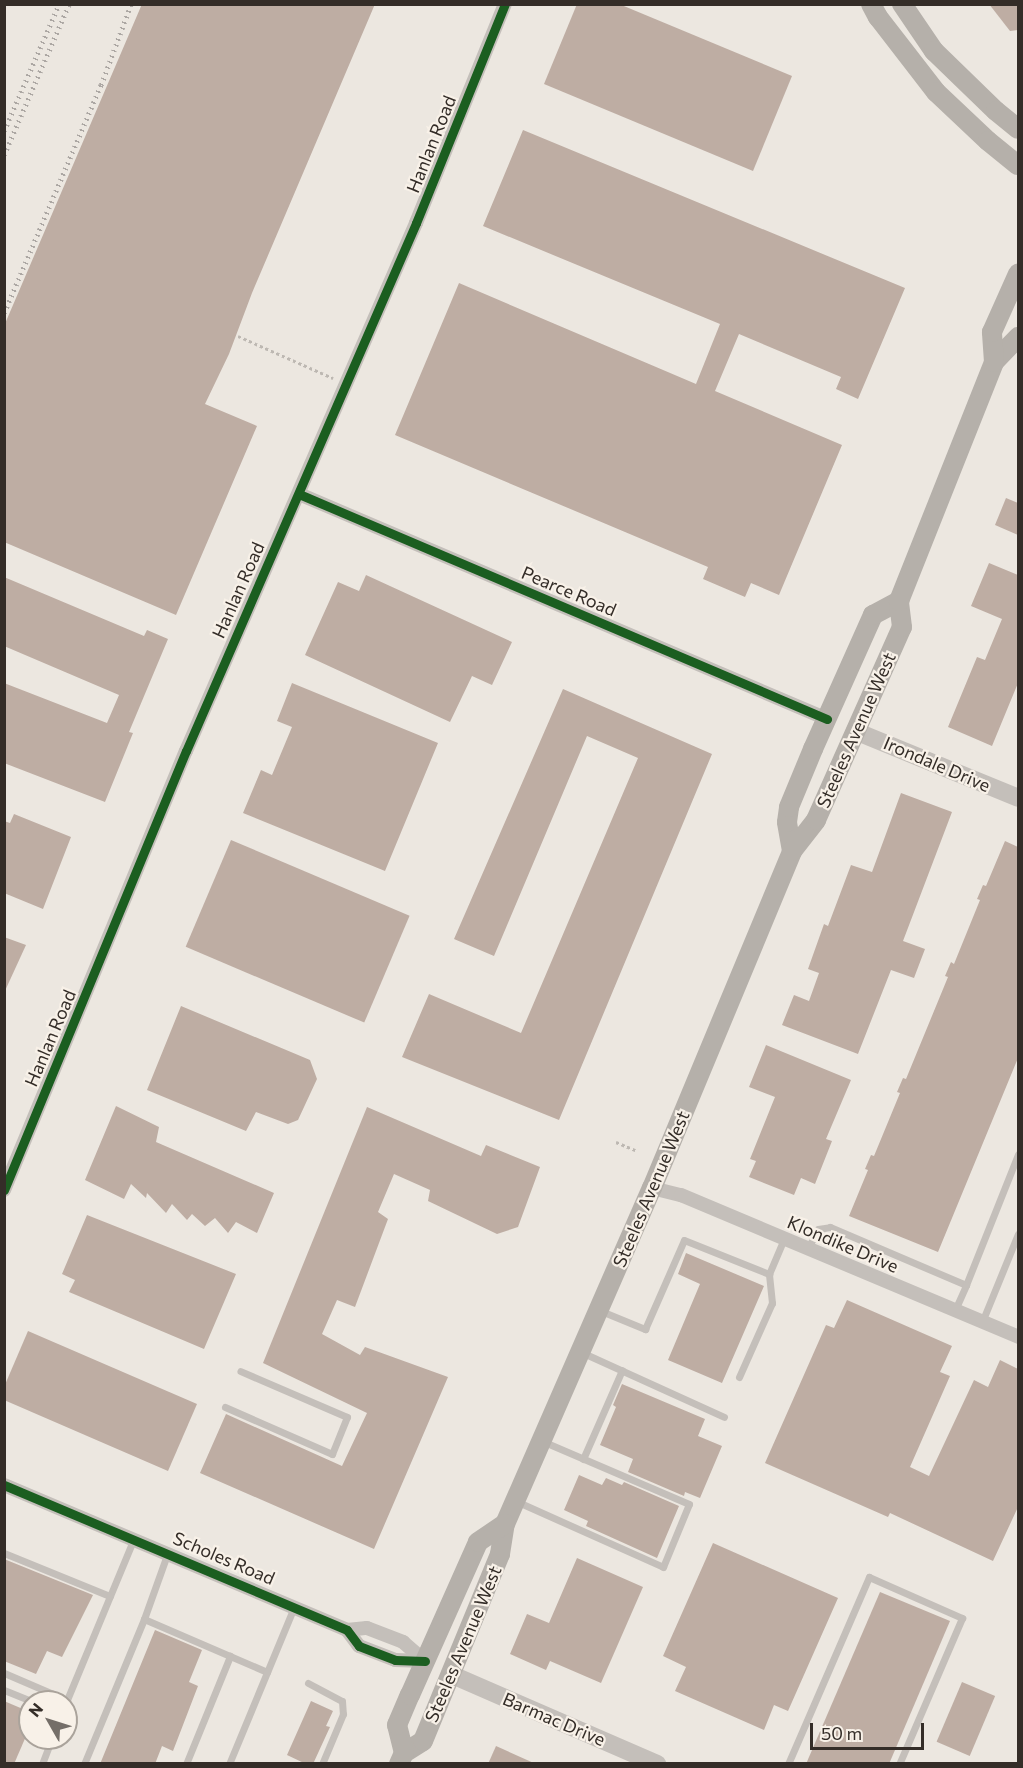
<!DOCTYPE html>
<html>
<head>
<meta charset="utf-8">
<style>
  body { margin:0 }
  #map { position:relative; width:1023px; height:1768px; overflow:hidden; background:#ece7e0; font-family:Commissioner,sans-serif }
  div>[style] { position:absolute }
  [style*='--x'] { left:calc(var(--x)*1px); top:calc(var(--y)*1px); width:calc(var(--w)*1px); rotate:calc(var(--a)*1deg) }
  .building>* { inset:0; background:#beada3; transform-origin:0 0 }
  .path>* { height:3px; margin-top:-1.5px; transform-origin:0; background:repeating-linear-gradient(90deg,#bdb8b2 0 3px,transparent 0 6px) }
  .service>* { height:7px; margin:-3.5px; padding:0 3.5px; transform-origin:3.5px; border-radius:3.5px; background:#c4bfba }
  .minor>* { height:14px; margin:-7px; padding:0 7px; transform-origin:7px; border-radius:7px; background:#c4bfba }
  .tertiary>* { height:18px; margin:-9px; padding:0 9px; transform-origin:9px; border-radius:9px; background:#c4bfba }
  .secondary>* { height:20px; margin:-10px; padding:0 10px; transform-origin:10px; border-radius:10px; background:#b5b0aa }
  .rail>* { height:4.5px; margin-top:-2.25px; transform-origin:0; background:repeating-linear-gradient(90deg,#aca7a3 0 1.5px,transparent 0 6px) }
  .cycleway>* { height:9px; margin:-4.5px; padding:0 4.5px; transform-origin:4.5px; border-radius:4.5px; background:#1b5e20 }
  span { translate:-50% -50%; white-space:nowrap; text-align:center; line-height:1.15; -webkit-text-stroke:4.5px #f8f1e8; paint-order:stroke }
  .street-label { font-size:18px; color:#342d28 }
  .frame { position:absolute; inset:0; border:6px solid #342d28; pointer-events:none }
  .north { position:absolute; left:18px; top:1690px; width:60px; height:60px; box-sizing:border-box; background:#f8f1e8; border:2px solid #aaa39b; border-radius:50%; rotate:309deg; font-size:16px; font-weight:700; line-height:24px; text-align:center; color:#342d28 }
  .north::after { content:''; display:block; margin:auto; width:21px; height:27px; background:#746e68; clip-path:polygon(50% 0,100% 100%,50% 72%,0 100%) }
  .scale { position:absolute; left:810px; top:1723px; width:114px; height:27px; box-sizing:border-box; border:3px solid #342d28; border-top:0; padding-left:8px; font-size:18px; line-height:21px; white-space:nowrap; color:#342d28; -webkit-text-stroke:4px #f8f1e8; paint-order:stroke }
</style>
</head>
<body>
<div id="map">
  <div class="building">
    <i style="clip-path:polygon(142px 4px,375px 4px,252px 293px,229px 354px,205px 404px,257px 426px,176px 615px,4px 542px,4px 326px)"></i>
    <i style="clip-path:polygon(577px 4px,619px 4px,792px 76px,753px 171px,544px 84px)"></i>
    <i style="clip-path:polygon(989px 4px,1018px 4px,1018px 30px,1010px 31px)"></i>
    <i style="clip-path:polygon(523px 130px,905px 288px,858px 399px,836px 389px,841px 377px,739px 334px,715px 391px,842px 445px,779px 595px,751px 583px,745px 597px,703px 579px,708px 567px,395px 435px,459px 283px,696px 384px,720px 324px,483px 226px)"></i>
    <i style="clip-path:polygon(1006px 498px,1018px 503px,1018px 535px,995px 525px)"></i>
    <i style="clip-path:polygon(989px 563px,1018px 575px,1018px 683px,992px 746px,948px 727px,977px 657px,985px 660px,1002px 619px,971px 606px)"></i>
    <i style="clip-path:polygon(366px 575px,512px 642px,492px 685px,472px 676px,450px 722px,305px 655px,338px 582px,359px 591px)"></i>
    <i style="clip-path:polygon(4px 577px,144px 636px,147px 630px,168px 639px,129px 732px,133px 733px,105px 802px,4px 763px,4px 683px,107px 723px,119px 695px,4px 646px)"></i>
    <i style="clip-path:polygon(292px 683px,438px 743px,385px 871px,243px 813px,261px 770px,272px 775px,292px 727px,277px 721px)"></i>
    <i style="clip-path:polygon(563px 689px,712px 754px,559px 1120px,402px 1057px,429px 994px,521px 1033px,638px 758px,587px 736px,494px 956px,454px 939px)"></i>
    <i style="clip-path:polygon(901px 793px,952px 812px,903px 941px,925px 949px,914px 978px,891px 970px,858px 1054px,782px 1025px,794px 995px,809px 1001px,819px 973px,808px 969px,824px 924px,828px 926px,851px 865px,872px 872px)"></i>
    <i style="clip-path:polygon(14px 814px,71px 837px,43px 909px,4px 893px,4px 821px,10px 823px)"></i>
    <i style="left:231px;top:840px;width:194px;height:116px;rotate:23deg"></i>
    <i style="clip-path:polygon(1005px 841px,1018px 847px,1018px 1058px,938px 1252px,849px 1216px,868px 1170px,865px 1169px,871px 1155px,874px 1156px,900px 1093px,897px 1092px,903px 1078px,906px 1079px,948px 977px,945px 976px,951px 962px,954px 964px,980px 900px,977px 899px,983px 885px,986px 886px)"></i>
    <i style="clip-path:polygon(4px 937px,26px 945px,4px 993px)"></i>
    <i style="clip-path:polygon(181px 1006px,310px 1060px,317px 1079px,298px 1120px,288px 1124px,256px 1112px,246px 1131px,147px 1090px)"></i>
    <i style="clip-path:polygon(766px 1045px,851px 1080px,826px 1139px,832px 1141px,815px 1184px,801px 1178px,794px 1195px,749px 1177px,756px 1161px,750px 1159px,775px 1097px,749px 1087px)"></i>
    <i style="clip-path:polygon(116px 1106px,159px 1127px,156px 1142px,274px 1193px,257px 1233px,236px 1222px,228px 1233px,215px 1218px,205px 1226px,192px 1214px,187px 1220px,172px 1204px,166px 1213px,147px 1193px,146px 1198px,131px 1184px,124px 1199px,85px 1180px)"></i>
    <i style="clip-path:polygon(367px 1107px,481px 1156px,486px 1145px,540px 1167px,518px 1227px,497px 1234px,428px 1201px,430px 1190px,394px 1174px,378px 1212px,388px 1219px,355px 1307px,337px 1300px,322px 1334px,360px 1355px,365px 1347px,448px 1377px,374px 1549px,200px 1473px,226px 1414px,342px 1466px,367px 1413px,263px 1363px)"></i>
    <i style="clip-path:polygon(87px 1215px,236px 1274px,204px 1349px,69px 1292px,75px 1280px,62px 1274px)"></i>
    <i style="clip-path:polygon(686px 1253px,764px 1286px,722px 1383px,668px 1360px,700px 1284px,678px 1274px)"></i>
    <i style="clip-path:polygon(847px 1300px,952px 1346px,940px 1372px,950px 1376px,910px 1467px,929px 1476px,974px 1380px,988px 1387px,1000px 1360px,1018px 1369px,1018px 1507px,993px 1561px,890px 1513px,888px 1517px,765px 1463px,826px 1325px,834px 1328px)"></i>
    <i style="clip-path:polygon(28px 1331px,197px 1404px,168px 1471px,4px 1400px,4px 1387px)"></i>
    <i style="clip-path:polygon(622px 1384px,705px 1419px,698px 1436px,722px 1446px,700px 1498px,685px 1492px,684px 1496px,628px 1472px,633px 1459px,600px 1445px,616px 1407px,613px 1405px)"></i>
    <i style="clip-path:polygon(579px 1475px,602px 1485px,606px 1478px,622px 1485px,624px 1482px,679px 1506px,657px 1558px,586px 1526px,588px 1521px,564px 1510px)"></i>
    <i style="clip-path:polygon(713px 1543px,838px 1598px,788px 1711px,774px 1705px,764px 1730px,675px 1691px,686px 1667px,663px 1656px)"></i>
    <i style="clip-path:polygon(577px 1558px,643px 1587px,601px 1683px,550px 1661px,546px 1670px,510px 1654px,527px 1614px,549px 1623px)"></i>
    <i style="clip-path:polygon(4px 1559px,93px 1595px,62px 1657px,47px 1651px,36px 1674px,4px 1661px)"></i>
    <i style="clip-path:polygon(880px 1592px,950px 1621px,889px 1764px,806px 1764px)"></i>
    <i style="clip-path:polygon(155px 1630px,202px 1650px,189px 1682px,198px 1686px,173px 1751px,162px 1746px,155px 1764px,100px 1764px)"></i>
    <i style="left:962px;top:1682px;width:36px;height:65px;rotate:23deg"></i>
    <i style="clip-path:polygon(4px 1701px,30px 1712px,30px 1727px,14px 1764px,4px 1764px)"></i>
    <i style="clip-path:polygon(311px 1701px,333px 1711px,326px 1726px,330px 1727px,313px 1764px,306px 1764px,287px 1755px)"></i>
    <i style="clip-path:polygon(496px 1746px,536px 1764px,488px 1764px)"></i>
  </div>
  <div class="path">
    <i style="--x:238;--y:336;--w:104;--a:23.9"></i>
    <i style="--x:616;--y:1142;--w:21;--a:23"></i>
  </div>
  <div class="service">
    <i style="--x:808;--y:1248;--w:21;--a:-62"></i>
    <i style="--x:818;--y:1229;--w:12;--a:-9"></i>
    <i style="--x:830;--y:1227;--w:148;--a:23.1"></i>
    <i style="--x:966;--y:1285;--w:141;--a:-68.3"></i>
    <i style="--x:955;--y:1310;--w:27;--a:-66"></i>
    <i style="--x:601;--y:1311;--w:48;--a:22.2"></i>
    <i style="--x:645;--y:1329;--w:97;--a:-66.3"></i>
    <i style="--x:684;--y:1240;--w:92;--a:21.8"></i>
    <i style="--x:769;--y:1274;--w:39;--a:-67"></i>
    <i style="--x:982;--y:1322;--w:95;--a:-67.8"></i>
    <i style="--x:581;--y:1352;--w:157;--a:24.4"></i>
    <i style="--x:739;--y:1377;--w:81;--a:-66"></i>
    <i style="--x:772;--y:1303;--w:29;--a:-96"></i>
    <i style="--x:225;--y:1407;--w:117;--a:23.7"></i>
    <i style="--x:332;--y:1454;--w:40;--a:-68"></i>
    <i style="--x:347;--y:1417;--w:116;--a:-156.7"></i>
    <i style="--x:583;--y:1459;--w:97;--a:-66.3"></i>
    <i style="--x:518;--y:1502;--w:159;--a:24.1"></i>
    <i style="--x:663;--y:1567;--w:68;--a:-67.6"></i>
    <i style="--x:689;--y:1504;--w:158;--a:-156.8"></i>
    <i style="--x:4;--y:1553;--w:114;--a:22.1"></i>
    <i style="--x:110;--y:1596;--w:113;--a:112.5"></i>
    <i style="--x:67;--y:1700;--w:69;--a:-156.8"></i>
    <i style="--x:110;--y:1596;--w:63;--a:-67.5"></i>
    <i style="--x:144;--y:1619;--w:134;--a:23.3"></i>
    <i style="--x:308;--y:1683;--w:38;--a:28"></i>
    <i style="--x:342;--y:1701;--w:13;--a:86"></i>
    <i style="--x:343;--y:1714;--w:54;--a:112.8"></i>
    <i style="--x:4;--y:1690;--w:32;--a:22"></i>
    <i style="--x:42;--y:1764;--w:28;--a:-69"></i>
    <i style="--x:84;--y:1764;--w:157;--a:-67.5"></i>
    <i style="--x:144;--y:1619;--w:71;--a:-70.3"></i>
    <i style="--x:186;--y:1764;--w:117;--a:-67.8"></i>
    <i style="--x:229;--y:1764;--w:170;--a:-67.5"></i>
    <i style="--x:788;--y:1764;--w:204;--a:-66.6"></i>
    <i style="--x:869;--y:1577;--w:102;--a:23.8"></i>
    <i style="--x:962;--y:1618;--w:159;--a:113.3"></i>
  </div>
  <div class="minor">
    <i style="--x:299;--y:494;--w:574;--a:23.08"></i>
    <i style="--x:652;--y:1188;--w:30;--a:14"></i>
    <i style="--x:681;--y:1195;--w:366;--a:22.8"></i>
    <i style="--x:4;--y:1190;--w:475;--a:-67.5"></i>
    <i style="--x:186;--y:751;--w:576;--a:-66.46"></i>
    <i style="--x:416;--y:223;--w:236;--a:-67.9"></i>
    <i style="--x:4;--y:1485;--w:372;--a:22.9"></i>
    <i style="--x:347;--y:1630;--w:20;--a:53"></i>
    <i style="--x:359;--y:1646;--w:39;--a:21"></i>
    <i style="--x:395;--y:1660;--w:30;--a:2"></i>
    <i style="--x:347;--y:1630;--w:20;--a:-6"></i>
    <i style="--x:367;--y:1628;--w:39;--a:21"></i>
    <i style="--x:403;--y:1642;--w:29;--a:41"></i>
  </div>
  <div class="tertiary">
    <i style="--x:855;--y:731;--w:176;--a:22.3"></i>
    <i style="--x:450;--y:1674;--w:226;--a:23.5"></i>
  </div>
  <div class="secondary">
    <i style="--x:871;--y:4;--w:15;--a:62"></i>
    <i style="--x:878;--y:17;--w:95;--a:52.3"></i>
    <i style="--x:936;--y:92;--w:71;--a:43.3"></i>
    <i style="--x:988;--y:141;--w:38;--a:39"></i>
    <i style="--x:902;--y:4;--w:57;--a:55.8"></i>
    <i style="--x:934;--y:51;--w:86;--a:44.1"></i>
    <i style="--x:996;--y:111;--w:28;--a:39"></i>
    <i style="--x:994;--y:362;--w:35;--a:-46"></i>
    <i style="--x:792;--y:851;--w:29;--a:-100"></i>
    <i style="--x:787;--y:822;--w:15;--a:-82"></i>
    <i style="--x:789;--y:807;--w:63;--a:-67.5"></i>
    <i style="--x:813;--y:749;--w:147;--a:-65.9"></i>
    <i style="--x:873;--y:615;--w:30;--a:-28"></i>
    <i style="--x:404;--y:1753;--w:22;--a:-32"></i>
    <i style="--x:423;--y:1741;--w:202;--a:-67.6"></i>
    <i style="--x:500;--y:1554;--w:30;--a:-81"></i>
    <i style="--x:505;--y:1524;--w:367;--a:-66.4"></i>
    <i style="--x:652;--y:1188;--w:365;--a:-67.4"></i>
    <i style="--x:792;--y:851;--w:39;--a:-52"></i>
    <i style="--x:816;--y:820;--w:211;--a:-66"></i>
    <i style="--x:902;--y:627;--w:26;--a:-97"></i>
    <i style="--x:899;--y:601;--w:257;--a:-68.3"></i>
    <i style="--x:994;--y:362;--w:30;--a:-94"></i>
    <i style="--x:992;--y:332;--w:64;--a:-65.9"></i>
    <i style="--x:399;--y:1764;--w:12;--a:-66"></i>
    <i style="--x:404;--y:1753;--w:29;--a:-104"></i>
    <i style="--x:397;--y:1725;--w:33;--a:-67"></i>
    <i style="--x:410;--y:1695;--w:167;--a:-66"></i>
    <i style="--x:478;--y:1542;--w:32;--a:-34"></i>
  </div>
  <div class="rail">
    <i style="--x:4;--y:131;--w:138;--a:-66.6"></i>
    <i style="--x:4;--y:155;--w:164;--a:-66.7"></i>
    <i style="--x:4;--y:313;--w:248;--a:-67"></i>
    <i style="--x:101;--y:85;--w:86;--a:-69.7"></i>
  </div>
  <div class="cycleway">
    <i style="--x:299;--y:494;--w:574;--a:23.08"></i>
    <i style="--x:4;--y:1190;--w:475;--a:-67.5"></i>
    <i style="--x:186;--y:751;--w:576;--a:-66.46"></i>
    <i style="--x:416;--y:223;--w:236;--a:-67.9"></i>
    <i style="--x:4;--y:1485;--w:372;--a:22.9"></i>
    <i style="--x:347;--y:1630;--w:20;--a:53"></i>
    <i style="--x:359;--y:1646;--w:39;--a:21"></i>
    <i style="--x:395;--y:1660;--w:30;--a:2"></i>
  </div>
  <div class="street-label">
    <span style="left:431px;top:144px;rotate:-68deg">Hanlan Road</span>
    <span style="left:238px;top:590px;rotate:-66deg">Hanlan Road</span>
    <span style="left:569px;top:591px;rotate:23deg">Pearce Road</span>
    <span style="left:856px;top:730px;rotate:-66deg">Steeles Avenue West</span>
    <span style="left:937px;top:764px;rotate:23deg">Irondale Drive</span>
    <span style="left:50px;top:1038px;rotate:-67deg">Hanlan Road</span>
    <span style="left:651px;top:1189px;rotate:-67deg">Steeles Avenue West</span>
    <span style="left:843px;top:1244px;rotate:23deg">Klondike Drive</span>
    <span style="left:224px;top:1558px;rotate:23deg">Scholes Road</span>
    <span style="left:463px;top:1644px;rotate:-67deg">Steeles Avenue West</span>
    <span style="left:554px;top:1719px;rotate:23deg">Barmac Drive</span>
  </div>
  <div class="frame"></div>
  <div class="north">N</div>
  <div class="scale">50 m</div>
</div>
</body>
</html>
